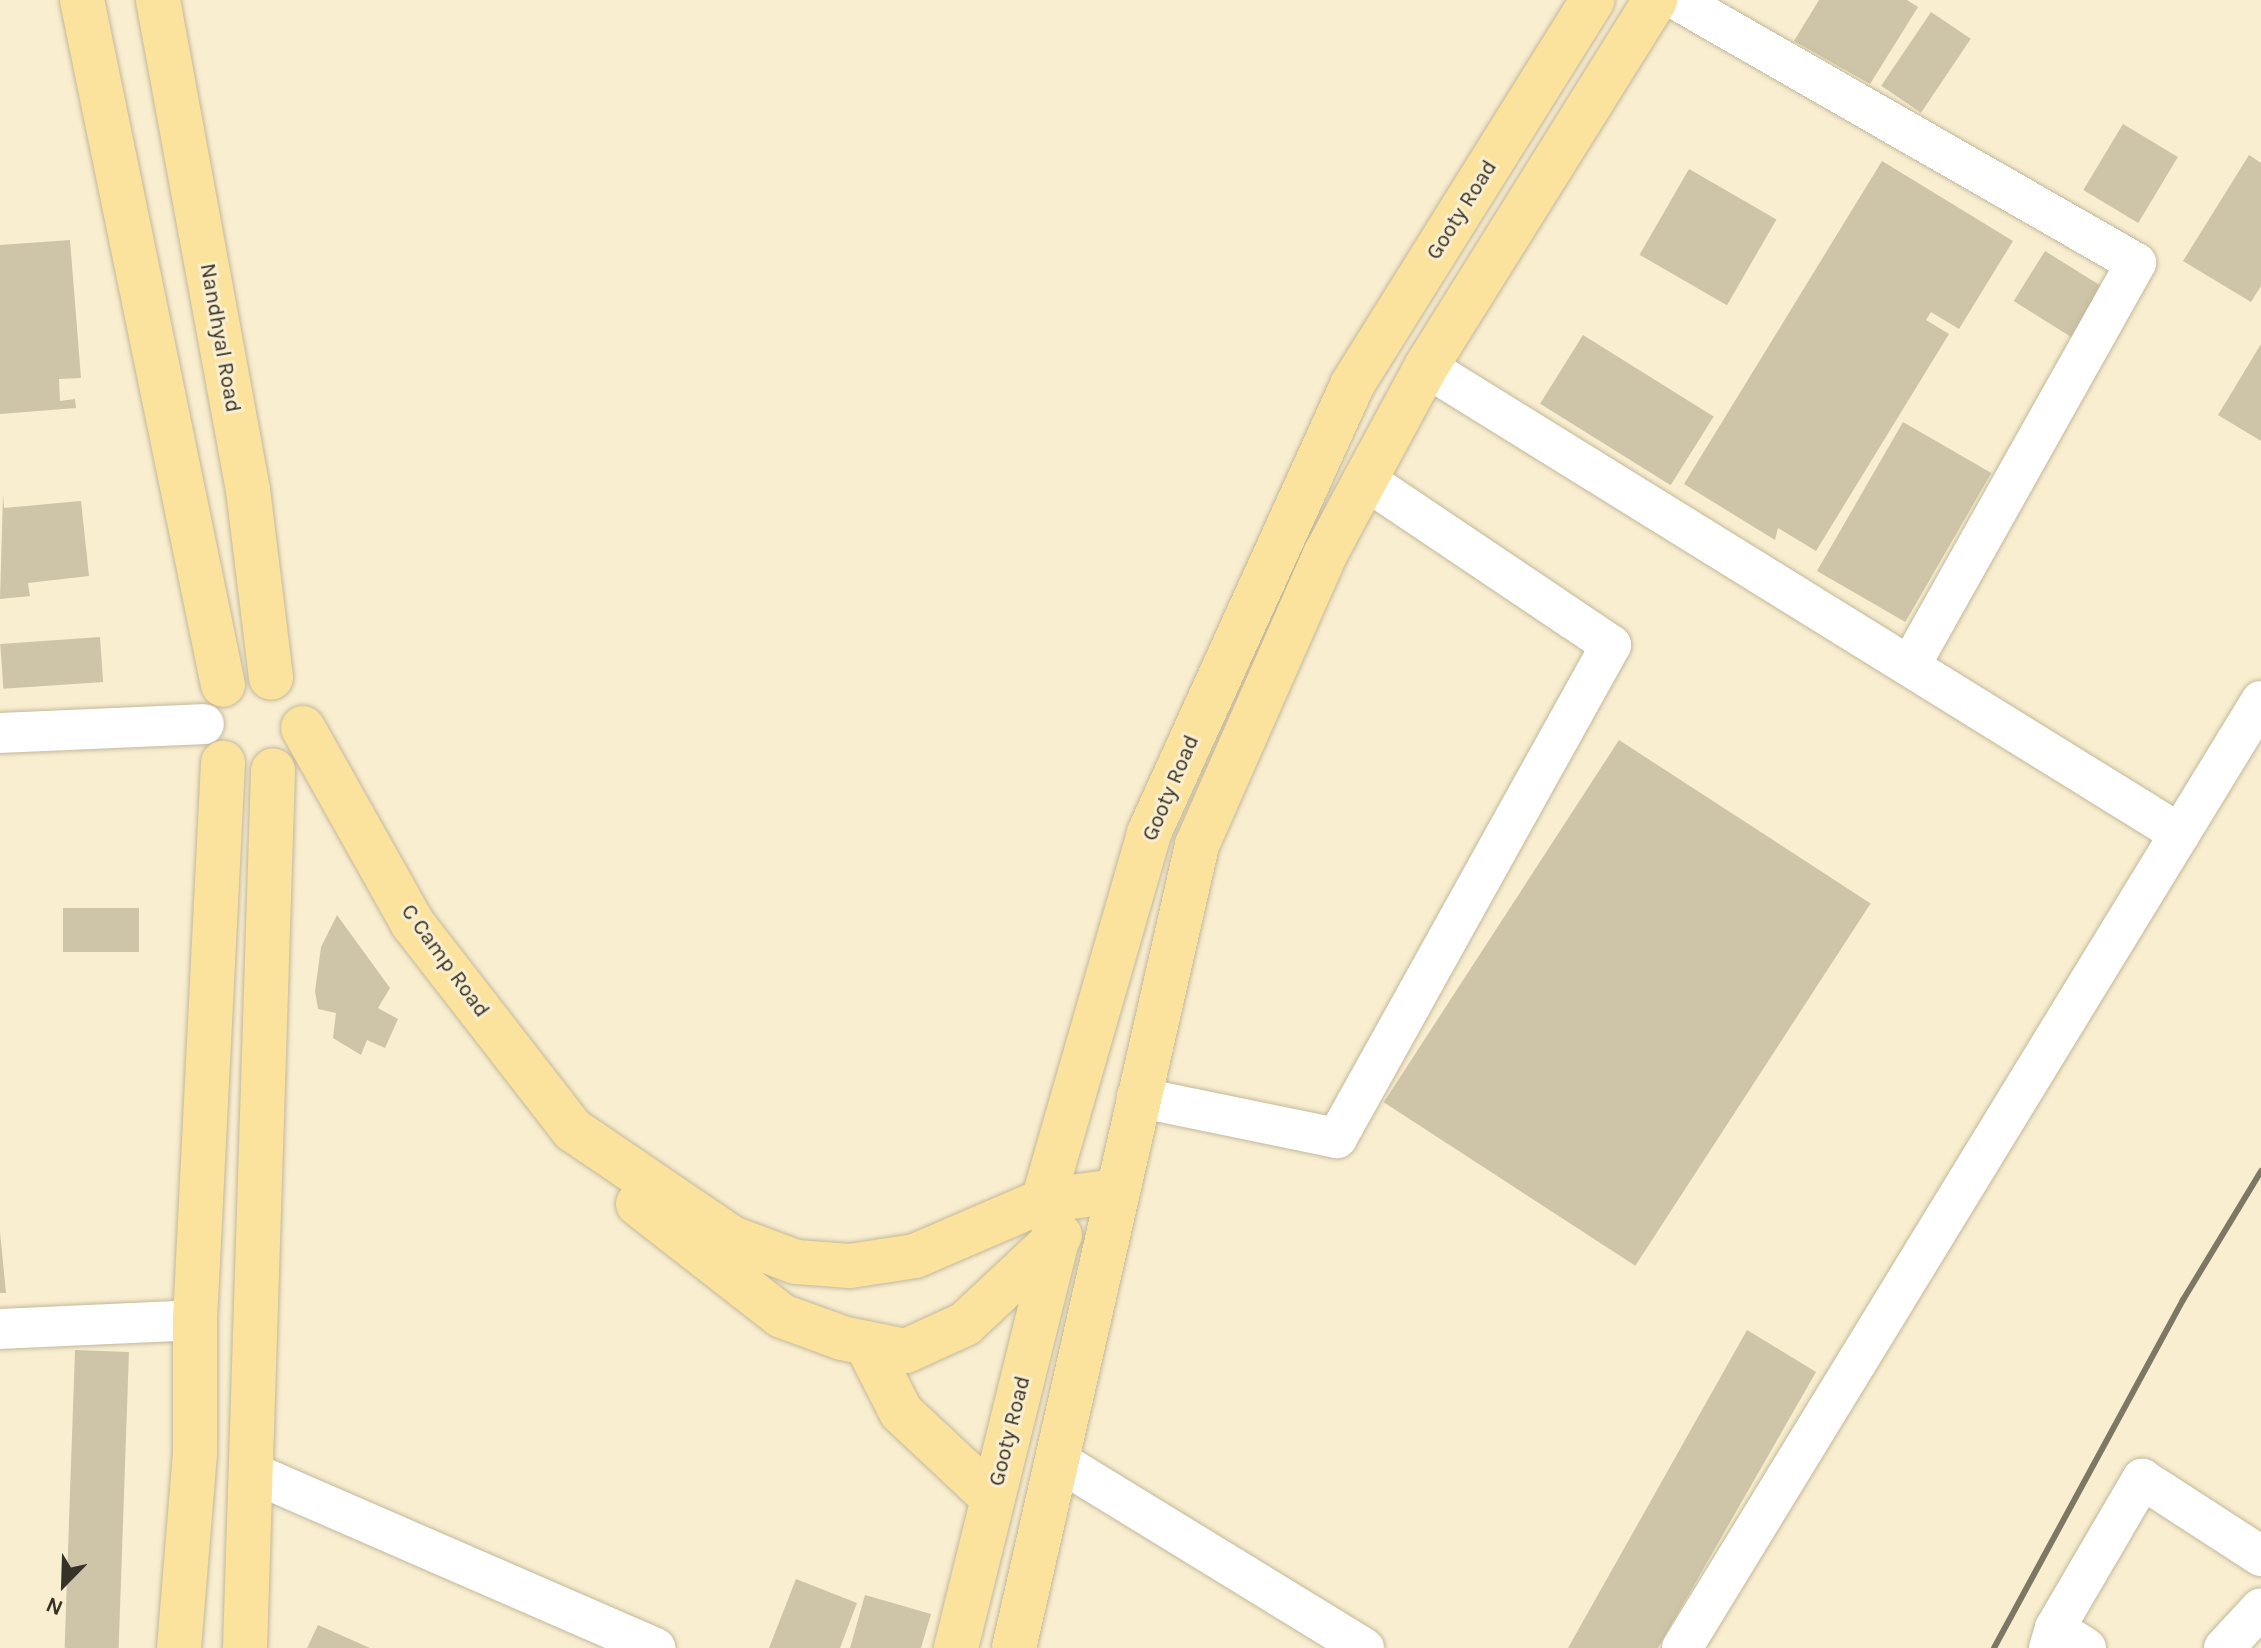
<!DOCTYPE html>
<html>
<head>
<meta charset="utf-8">
<style>
  body { margin:0 }
  #map { position:relative; width:2261px; height:1648px; overflow:hidden; background:#f9eed0; font-family:Karla,sans-serif }
  div>[style] { position:absolute }
  [style*='--x'] { left:calc(var(--x)*1px); top:calc(var(--y)*1px); width:calc(var(--w)*1px); rotate:calc(var(--a)*1deg) }
  .building>* { inset:0; background:#cec4a7; transform-origin:0 0 }
  .roads { filter:drop-shadow(0 0 2px #c2b89b) drop-shadow(0 0 2px #c2b89b) }
  .minor>* { height:40px; margin:-20px; padding:0 20px; transform-origin:20px; border-radius:20px; background:#fff }
  .major>* { height:44px; margin:-22px; padding:0 22px; transform-origin:22px; border-radius:22px; background:#fbe39e }
  .rail>* { height:6px; margin:-3px; padding:0 3px; transform-origin:3px; border-radius:3px; background:#7d7765 }
  span { translate:-50% -50%; white-space:nowrap; text-align:center; line-height:1.15; -webkit-text-stroke:6px #f9eed0; paint-order:stroke }
  .street-label { font-size:22px; color:#363227 }
  .north { position:absolute; left:24px; top:1544px; width:80px; height:80px; -webkit-text-stroke:6px #f9eed0; paint-order:stroke; rotate:203deg; font-size:22px; font-weight:700; line-height:32px; text-align:center; color:#363227 }
  .north::after { content:''; display:block; margin:auto; width:28px; height:36px; background:#363227; clip-path:polygon(50% 0,100% 100%,50% 72%,0 100%) }
</style>
</head>
<body>
<div id="map">
  <div class="building">
    <i style="clip-path:polygon(1819px 0,1907px 0,1918px 7px,1870px 84px,1794px 41px)"></i>
    <i style="left:1931px;top:12px;width:48px;height:89px;rotate:34deg"></i>
    <i style="left:2123px;top:124px;width:64px;height:77px;rotate:31deg"></i>
    <i style="clip-path:polygon(2249px 155px,2261px 163px,2261px 286px,2251px 302px,2183px 261px)"></i>
    <i style="clip-path:polygon(1882px 161px,2013px 241px,1959px 329px,1931px 312px,1926px 320px,1949px 334px,1816px 551px,1778px 528px,1775px 540px,1684px 484px)"></i>
    <i style="left:1689px;top:169px;width:101px;height:99px;rotate:30deg"></i>
    <i style="clip-path:polygon(70px 240px,81px 378px,59px 379px,60px 401px,75px 399px,76px 408px,0 414px,0 245px)"></i>
    <i style="left:2045px;top:251px;width:71px;height:59px;rotate:32deg"></i>
    <i style="left:1583px;top:335px;width:154px;height:81px;rotate:32deg"></i>
    <i style="clip-path:polygon(2261px 344px,2261px 441px,2218px 415px)"></i>
    <i style="left:1903px;top:422px;width:102px;height:172px;rotate:30deg"></i>
    <i style="clip-path:polygon(3px 494px,4px 508px,81px 501px,89px 576px,28px 583px,30px 596px,0 599px)"></i>
    <i style="left:100px;top:637px;width:45px;height:100px;rotate:86deg"></i>
    <i style="left:1619px;top:740px;width:300px;height:432px;rotate:33deg"></i>
    <i style="left:63px;top:908px;width:76px;height:44px"></i>
    <i style="clip-path:polygon(337px 915px,390px 988px,378px 1008px,398px 1019px,385px 1048px,367px 1040px,361px 1055px,333px 1038px,336px 1013px,318px 1009px,315px 991px,321px 947px)"></i>
    <i style="clip-path:polygon(0 1232px,6px 1293px,0 1293px)"></i>
    <i style="clip-path:polygon(1747px 1330px,1816px 1372px,1658px 1648px,1568px 1648px)"></i>
    <i style="left:75px;top:1350px;width:54px;height:298px;rotate:2deg"></i>
    <i style="clip-path:polygon(796px 1579px,857px 1603px,840px 1648px,769px 1648px)"></i>
    <i style="clip-path:polygon(865px 1595px,931px 1614px,921px 1648px,850px 1648px)"></i>
    <i style="clip-path:polygon(318px 1625px,370px 1648px,307px 1648px)"></i>
  </div>
  <div class="roads">
    <div class="minor">
      <i style="--x:1677;--y:0;--w:529;--a:29.81"></i>
      <i style="--x:2136;--y:263;--w:460;--a:119.3"></i>
      <i style="--x:1426;--y:367;--w:887;--a:31.77"></i>
      <i style="--x:0;--y:733;--w:204;--a:-2.5"></i>
      <i style="--x:1137;--y:1097;--w:204;--a:11.6"></i>
      <i style="--x:1337;--y:1138;--w:564;--a:-60.94"></i>
      <i style="--x:1611;--y:645;--w:296;--a:-146.1"></i>
      <i style="--x:0;--y:1329;--w:195;--a:-2.6"></i>
      <i style="--x:1057;--y:1460;--w:360;--a:31.5"></i>
      <i style="--x:253;--y:1473;--w:439;--a:23.5"></i>
      <i style="--x:2055;--y:1628;--w:37;--a:33"></i>
      <i style="--x:1682;--y:1648;--w:1110;--a:-58.56"></i>
      <i style="--x:2049;--y:1648;--w:21;--a:-73"></i>
      <i style="--x:2055;--y:1628;--w:173;--a:-59.7"></i>
      <i style="--x:2142;--y:1479;--w:142;--a:32.9"></i>
      <i style="--x:2224;--y:1648;--w:54;--a:-47.2"></i>
    </div>
    <div class="major">
      <i style="--x:82;--y:0;--w:699;--a:78.37"></i>
      <i style="--x:158;--y:0;--w:498;--a:79.6"></i>
      <i style="--x:248;--y:490;--w:189;--a:83"></i>
      <i style="--x:303;--y:728;--w:225;--a:60.7"></i>
      <i style="--x:413;--y:924;--w:261;--a:52.2"></i>
      <i style="--x:573;--y:1130;--w:192;--a:34.2"></i>
      <i style="--x:732;--y:1238;--w:68;--a:20.6"></i>
      <i style="--x:796;--y:1262;--w:54;--a:4.2"></i>
      <i style="--x:850;--y:1266;--w:66;--a:-8.7"></i>
      <i style="--x:915;--y:1256;--w:139;--a:-23.3"></i>
      <i style="--x:1043;--y:1201;--w:73;--a:-7.9"></i>
      <i style="--x:638;--y:1204;--w:182;--a:37.9"></i>
      <i style="--x:782;--y:1316;--w:64;--a:20.1"></i>
      <i style="--x:842;--y:1338;--w:65;--a:11.5"></i>
      <i style="--x:906;--y:1351;--w:65;--a:-24.6"></i>
      <i style="--x:965;--y:1324;--w:130;--a:-43.1"></i>
      <i style="--x:866;--y:1343;--w:77;--a:63.1"></i>
      <i style="--x:901;--y:1412;--w:126;--a:43.1"></i>
      <i style="--x:179;--y:1648;--w:195;--a:-85.3"></i>
      <i style="--x:195;--y:1454;--w:134;--a:-90"></i>
      <i style="--x:195;--y:1320;--w:558;--a:-87.12"></i>
      <i style="--x:245;--y:1648;--w:878;--a:-88.17"></i>
      <i style="--x:956;--y:1648;--w:424;--a:-76.1"></i>
      <i style="--x:1058;--y:1236;--w:38;--a:-113"></i>
      <i style="--x:1043;--y:1201;--w:383;--a:-73.9"></i>
      <i style="--x:1149;--y:833;--w:492;--a:-65.6"></i>
      <i style="--x:1352;--y:385;--w:454;--a:-58"></i>
      <i style="--x:1014;--y:1648;--w:824;--a:-77.16"></i>
      <i style="--x:1197;--y:845;--w:319;--a:-66.2"></i>
      <i style="--x:1326;--y:553;--w:83;--a:-61.9"></i>
      <i style="--x:1365;--y:480;--w:128;--a:-61.6"></i>
      <i style="--x:1426;--y:367;--w:433;--a:-58"></i>
    </div>
  </div>
  <div class="rail">
    <i style="--x:1994;--y:1648;--w:396;--a:-61.5"></i>
    <i style="--x:2183;--y:1300;--w:151;--a:-58.8"></i>
  </div>
  <div class="street-label">
    <span style="left:1462px;top:210px;rotate:-58deg">Gooty Road</span>
    <span style="left:220px;top:338px;rotate:80deg">Nandhyal Road</span>
    <span style="left:1171px;top:788px;rotate:-67deg">Gooty Road</span>
    <span style="left:445px;top:961px;rotate:54deg">C Camp Road</span>
    <span style="left:1010px;top:1431px;rotate:-76deg">Gooty Road</span>
  </div>
  <div class="north">N</div>
</div>
</body>
</html>
